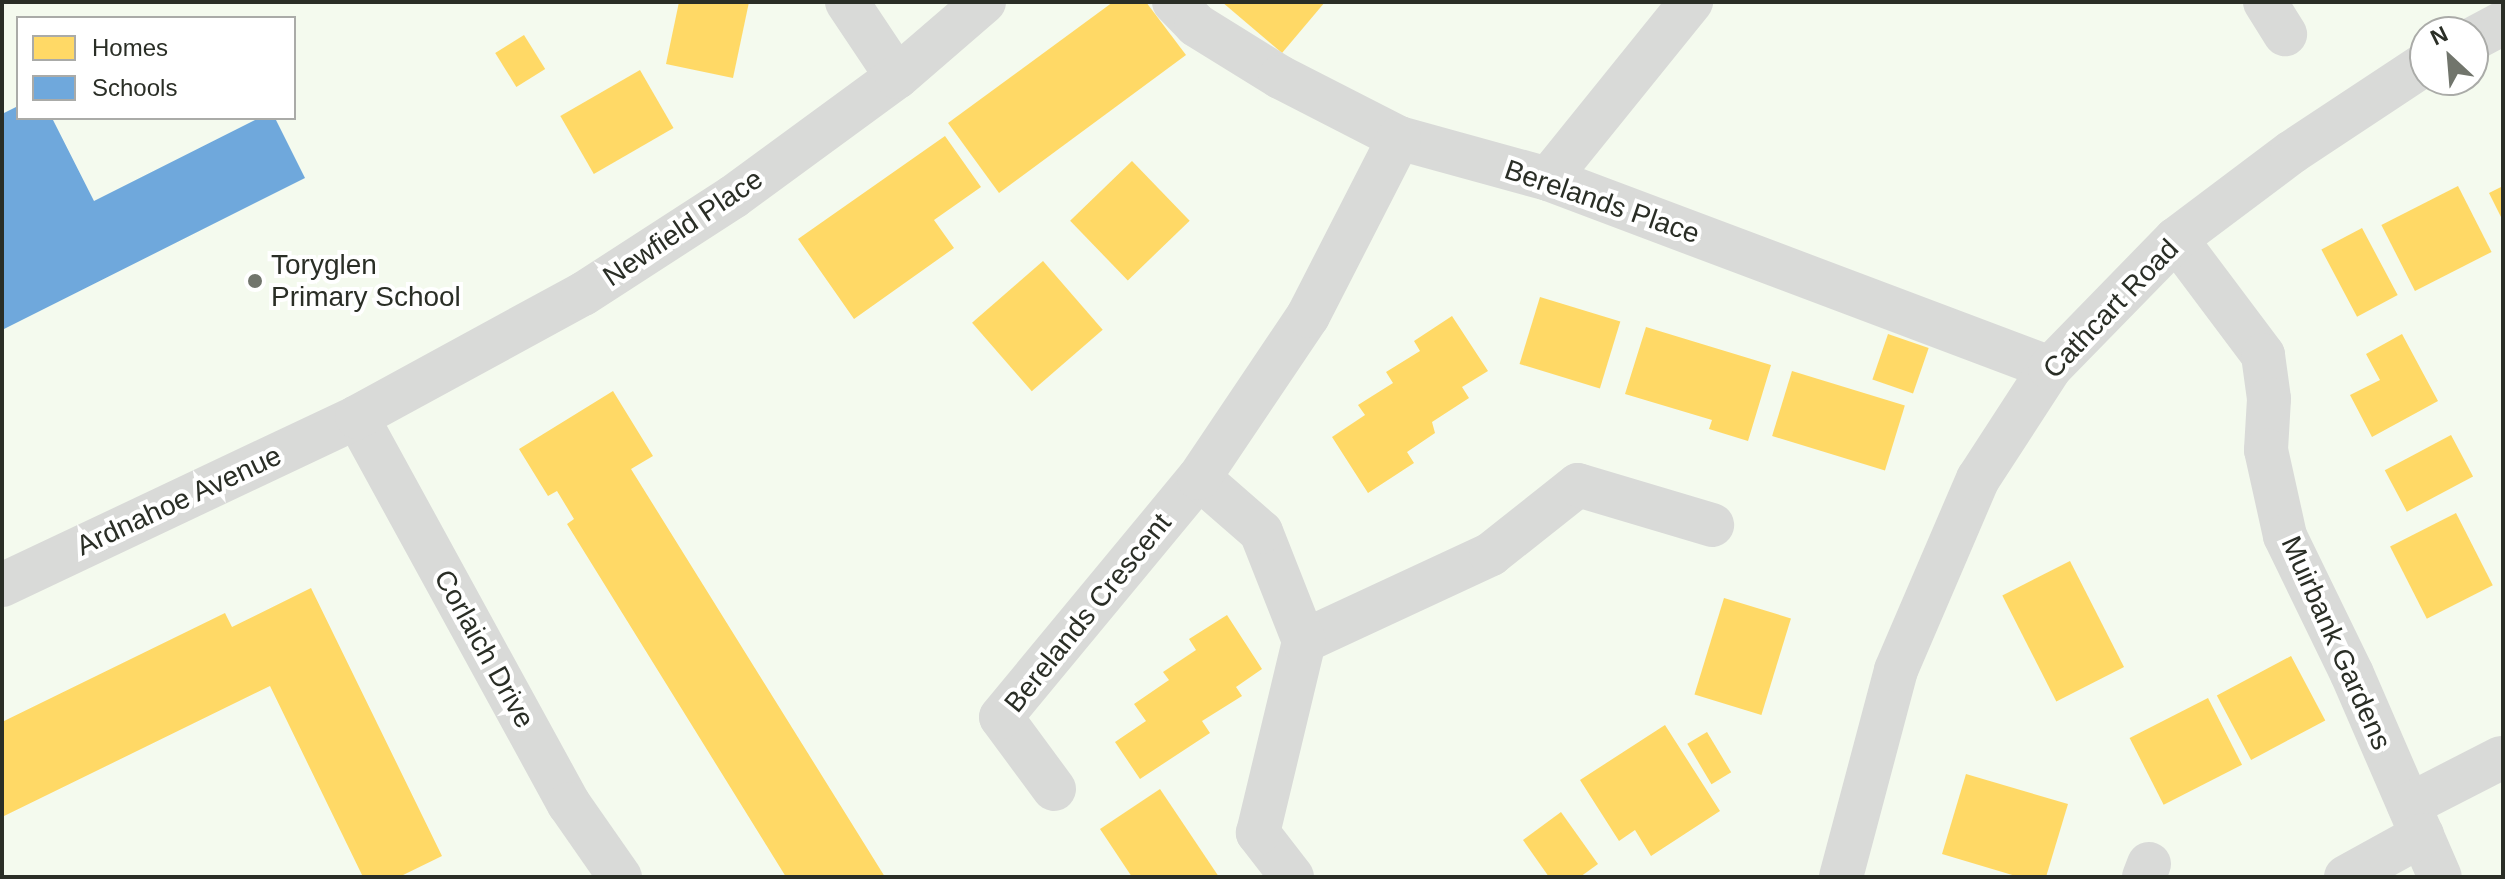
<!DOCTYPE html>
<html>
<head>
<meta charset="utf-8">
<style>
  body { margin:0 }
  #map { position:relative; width:2505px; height:879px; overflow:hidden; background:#f4faee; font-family:Helvetica,sans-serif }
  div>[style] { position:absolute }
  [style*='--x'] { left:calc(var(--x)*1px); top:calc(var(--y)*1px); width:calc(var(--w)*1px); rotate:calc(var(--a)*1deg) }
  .homes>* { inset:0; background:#ffd966; transform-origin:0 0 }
  .schools>* { inset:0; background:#6fa8dc }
  .minor>* { height:44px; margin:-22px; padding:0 22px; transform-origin:22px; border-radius:22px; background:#d9dad8 }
  .dots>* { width:22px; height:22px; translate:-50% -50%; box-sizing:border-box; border:4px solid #fff; border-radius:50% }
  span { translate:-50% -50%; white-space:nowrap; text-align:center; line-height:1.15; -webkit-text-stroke:8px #fff; paint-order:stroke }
  .street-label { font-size:28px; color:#2a2e26 }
  .poi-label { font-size:28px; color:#2a2e26 }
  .left { translate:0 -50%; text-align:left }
  .frame { position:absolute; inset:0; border:4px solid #2a2e26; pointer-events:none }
  .legend { position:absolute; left:16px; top:16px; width:280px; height:104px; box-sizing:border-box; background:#fff; border:2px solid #aaaba8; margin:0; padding:10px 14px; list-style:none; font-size:24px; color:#2a2e26 }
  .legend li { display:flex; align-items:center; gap:16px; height:40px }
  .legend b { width:40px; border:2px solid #aaaba8 }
  .north { position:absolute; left:2409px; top:16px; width:80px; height:80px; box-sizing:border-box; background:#fff; border:2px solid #aaaba8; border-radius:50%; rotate:334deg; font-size:22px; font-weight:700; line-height:32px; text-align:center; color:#2a2e26 }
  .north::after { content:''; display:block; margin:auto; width:28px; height:36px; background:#71756c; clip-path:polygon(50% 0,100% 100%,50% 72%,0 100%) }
</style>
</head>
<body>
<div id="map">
  <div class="homes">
    <i style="clip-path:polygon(679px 2px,749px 2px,733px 78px,666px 64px)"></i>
    <i style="clip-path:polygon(1113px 2px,1146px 2px,1186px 55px,999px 193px,948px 123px)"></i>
    <i style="clip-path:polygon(1222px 2px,1325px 2px,1282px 53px)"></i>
    <i style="left:524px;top:35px;width:40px;height:34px;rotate:58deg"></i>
    <i style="left:640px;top:70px;width:67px;height:92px;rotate:60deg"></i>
    <i style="clip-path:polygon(945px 136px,981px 187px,934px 220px,954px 248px,854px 319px,798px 239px)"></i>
    <i style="left:1132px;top:161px;width:83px;height:86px;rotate:46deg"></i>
    <i style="left:2458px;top:186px;width:74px;height:86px;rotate:63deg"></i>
    <i style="clip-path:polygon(2503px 186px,2503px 221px,2489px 193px)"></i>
    <i style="left:2362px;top:228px;width:76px;height:46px;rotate:62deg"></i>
    <i style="left:1043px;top:261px;width:91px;height:94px;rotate:49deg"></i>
    <i style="left:1540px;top:297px;width:84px;height:70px;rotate:17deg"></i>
    <i style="clip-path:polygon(1452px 316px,1488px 371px,1462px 387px,1469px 398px,1432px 422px,1435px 433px,1407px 452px,1414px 463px,1368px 493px,1332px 437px,1365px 415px,1358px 405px,1393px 383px,1386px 372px,1420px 351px,1414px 341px)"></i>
    <i style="clip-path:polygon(1646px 327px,1771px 365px,1748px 441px,1709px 429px,1712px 420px,1625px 394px)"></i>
    <i style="left:1888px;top:334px;width:43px;height:48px;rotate:19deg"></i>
    <i style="clip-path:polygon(2402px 334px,2438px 401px,2372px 437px,2350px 395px,2380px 380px,2366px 354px)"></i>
    <i style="left:1792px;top:371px;width:118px;height:68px;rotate:17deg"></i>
    <i style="clip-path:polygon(613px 391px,653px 456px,631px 469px,885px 877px,786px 877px,567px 524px,574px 519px,557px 491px,548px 496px,519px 449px)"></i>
    <i style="left:2451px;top:435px;width:47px;height:75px;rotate:62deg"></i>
    <i style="left:2456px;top:513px;width:81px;height:74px;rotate:63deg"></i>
    <i style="left:2070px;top:561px;width:119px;height:76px;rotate:63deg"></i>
    <i style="clip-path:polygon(311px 588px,442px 856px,399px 877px,363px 877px,270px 686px,2px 817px,2px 722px,225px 613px,232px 627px)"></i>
    <i style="left:1724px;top:598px;width:70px;height:101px;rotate:17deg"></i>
    <i style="clip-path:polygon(1227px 615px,1262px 669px,1236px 687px,1242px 696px,1202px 721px,1210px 733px,1140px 779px,1115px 742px,1146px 721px,1134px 704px,1169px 680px,1163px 672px,1196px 650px,1189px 639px)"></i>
    <i style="left:2291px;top:656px;width:73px;height:84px;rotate:62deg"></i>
    <i style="left:2208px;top:698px;width:75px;height:88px;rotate:63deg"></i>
    <i style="clip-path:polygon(1665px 725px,1720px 811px,1651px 856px,1635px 830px,1619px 841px,1580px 780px)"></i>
    <i style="left:1707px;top:732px;width:47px;height:23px;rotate:59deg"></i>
    <i style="clip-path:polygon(1966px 774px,2068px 804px,2046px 877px,2019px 877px,1942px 854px)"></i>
    <i style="clip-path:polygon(1160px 789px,1219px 877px,1132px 877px,1100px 829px)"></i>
    <i style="clip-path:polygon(1561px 812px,1598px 864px,1580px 877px,1549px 877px,1523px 840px)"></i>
  </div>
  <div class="schools">
    <i style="clip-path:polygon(18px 106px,18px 118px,52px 118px,94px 201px,259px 118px,275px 118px,305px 178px,2px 330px,2px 114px)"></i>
  </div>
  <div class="minor">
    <i style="--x:847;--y:2;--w:90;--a:56.3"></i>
    <i style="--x:1174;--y:2;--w:32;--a:46"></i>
    <i style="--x:1196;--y:25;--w:99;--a:31.8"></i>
    <i style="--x:1280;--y:77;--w:134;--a:27.1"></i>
    <i style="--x:1399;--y:138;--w:155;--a:15.4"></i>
    <i style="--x:1548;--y:179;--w:536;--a:20.63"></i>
    <i style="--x:2265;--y:2;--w:38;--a:58"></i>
    <i style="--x:2473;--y:39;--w:34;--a:-28"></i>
    <i style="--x:1548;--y:179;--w:228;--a:-51.1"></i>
    <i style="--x:2176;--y:239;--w:145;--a:53.1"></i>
    <i style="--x:2263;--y:355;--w:44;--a:82.2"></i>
    <i style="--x:2269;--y:399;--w:51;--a:93.4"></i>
    <i style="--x:2266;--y:450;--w:88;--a:77.5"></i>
    <i style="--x:2285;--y:536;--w:153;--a:64.1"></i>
    <i style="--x:2352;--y:674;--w:221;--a:66.6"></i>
    <i style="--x:357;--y:417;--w:441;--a:61.3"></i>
    <i style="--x:569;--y:804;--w:89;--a:55.1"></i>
    <i style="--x:2;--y:585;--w:393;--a:-25.3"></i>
    <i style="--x:357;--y:417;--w:257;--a:-28.6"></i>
    <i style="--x:583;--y:294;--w:179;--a:-32.9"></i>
    <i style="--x:733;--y:197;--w:203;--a:-36.2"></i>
    <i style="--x:897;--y:77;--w:115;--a:-40.8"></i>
    <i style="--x:1304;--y:641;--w:206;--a:-24.9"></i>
    <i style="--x:1491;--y:554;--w:111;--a:-38.4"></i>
    <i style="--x:1578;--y:485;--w:140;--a:16.6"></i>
    <i style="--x:1054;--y:789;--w:89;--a:-126.4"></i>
    <i style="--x:1001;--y:717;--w:310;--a:-50.4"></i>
    <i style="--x:2409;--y:805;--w:103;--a:-27.1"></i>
    <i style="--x:1292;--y:877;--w:56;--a:-127.7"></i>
    <i style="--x:1258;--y:833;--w:197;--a:-76.5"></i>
    <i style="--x:1304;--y:641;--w:117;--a:-111.5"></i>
    <i style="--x:1261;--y:532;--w:82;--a:-138.9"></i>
    <i style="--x:1199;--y:478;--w:195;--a:-56.1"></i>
    <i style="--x:1308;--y:316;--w:200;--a:-62.9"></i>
    <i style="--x:1841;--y:877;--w:214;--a:-75.1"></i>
    <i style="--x:1896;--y:670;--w:208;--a:-66.8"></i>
    <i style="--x:1978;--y:479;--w:132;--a:-57"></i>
    <i style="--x:2050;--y:368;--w:180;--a:-45.7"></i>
    <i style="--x:2176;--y:239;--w:145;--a:-36.9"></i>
    <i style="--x:2292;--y:152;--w:159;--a:-33.5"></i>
    <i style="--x:2144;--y:877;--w:14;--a:-69"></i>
    <i style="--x:2346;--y:877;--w:87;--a:-28.9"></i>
  </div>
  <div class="dots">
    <i style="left:255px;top:281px;background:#71756c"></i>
  </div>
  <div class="street-label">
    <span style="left:1602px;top:202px;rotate:19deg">Berelands Place</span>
    <span style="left:683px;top:228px;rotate:-34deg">Newfield Place</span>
    <span style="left:2111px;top:309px;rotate:-46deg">Cathcart Road</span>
    <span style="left:179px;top:501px;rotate:-25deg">Ardnahoe Avenue</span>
    <span style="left:1088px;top:613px;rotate:-51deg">Berelands Crescent</span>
    <span style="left:2336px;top:643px;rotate:66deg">Muirbank Gardens</span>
    <span style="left:484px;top:649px;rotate:61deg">Corlaich Drive</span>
  </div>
  <div class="poi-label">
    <span class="left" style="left:271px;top:281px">Toryglen<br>Primary School</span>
  </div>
  <div class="frame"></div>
  <ul class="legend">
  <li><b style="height:22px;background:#ffd966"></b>Homes</li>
  <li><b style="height:22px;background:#6fa8dc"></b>Schools</li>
  </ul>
  <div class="north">N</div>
</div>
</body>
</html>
